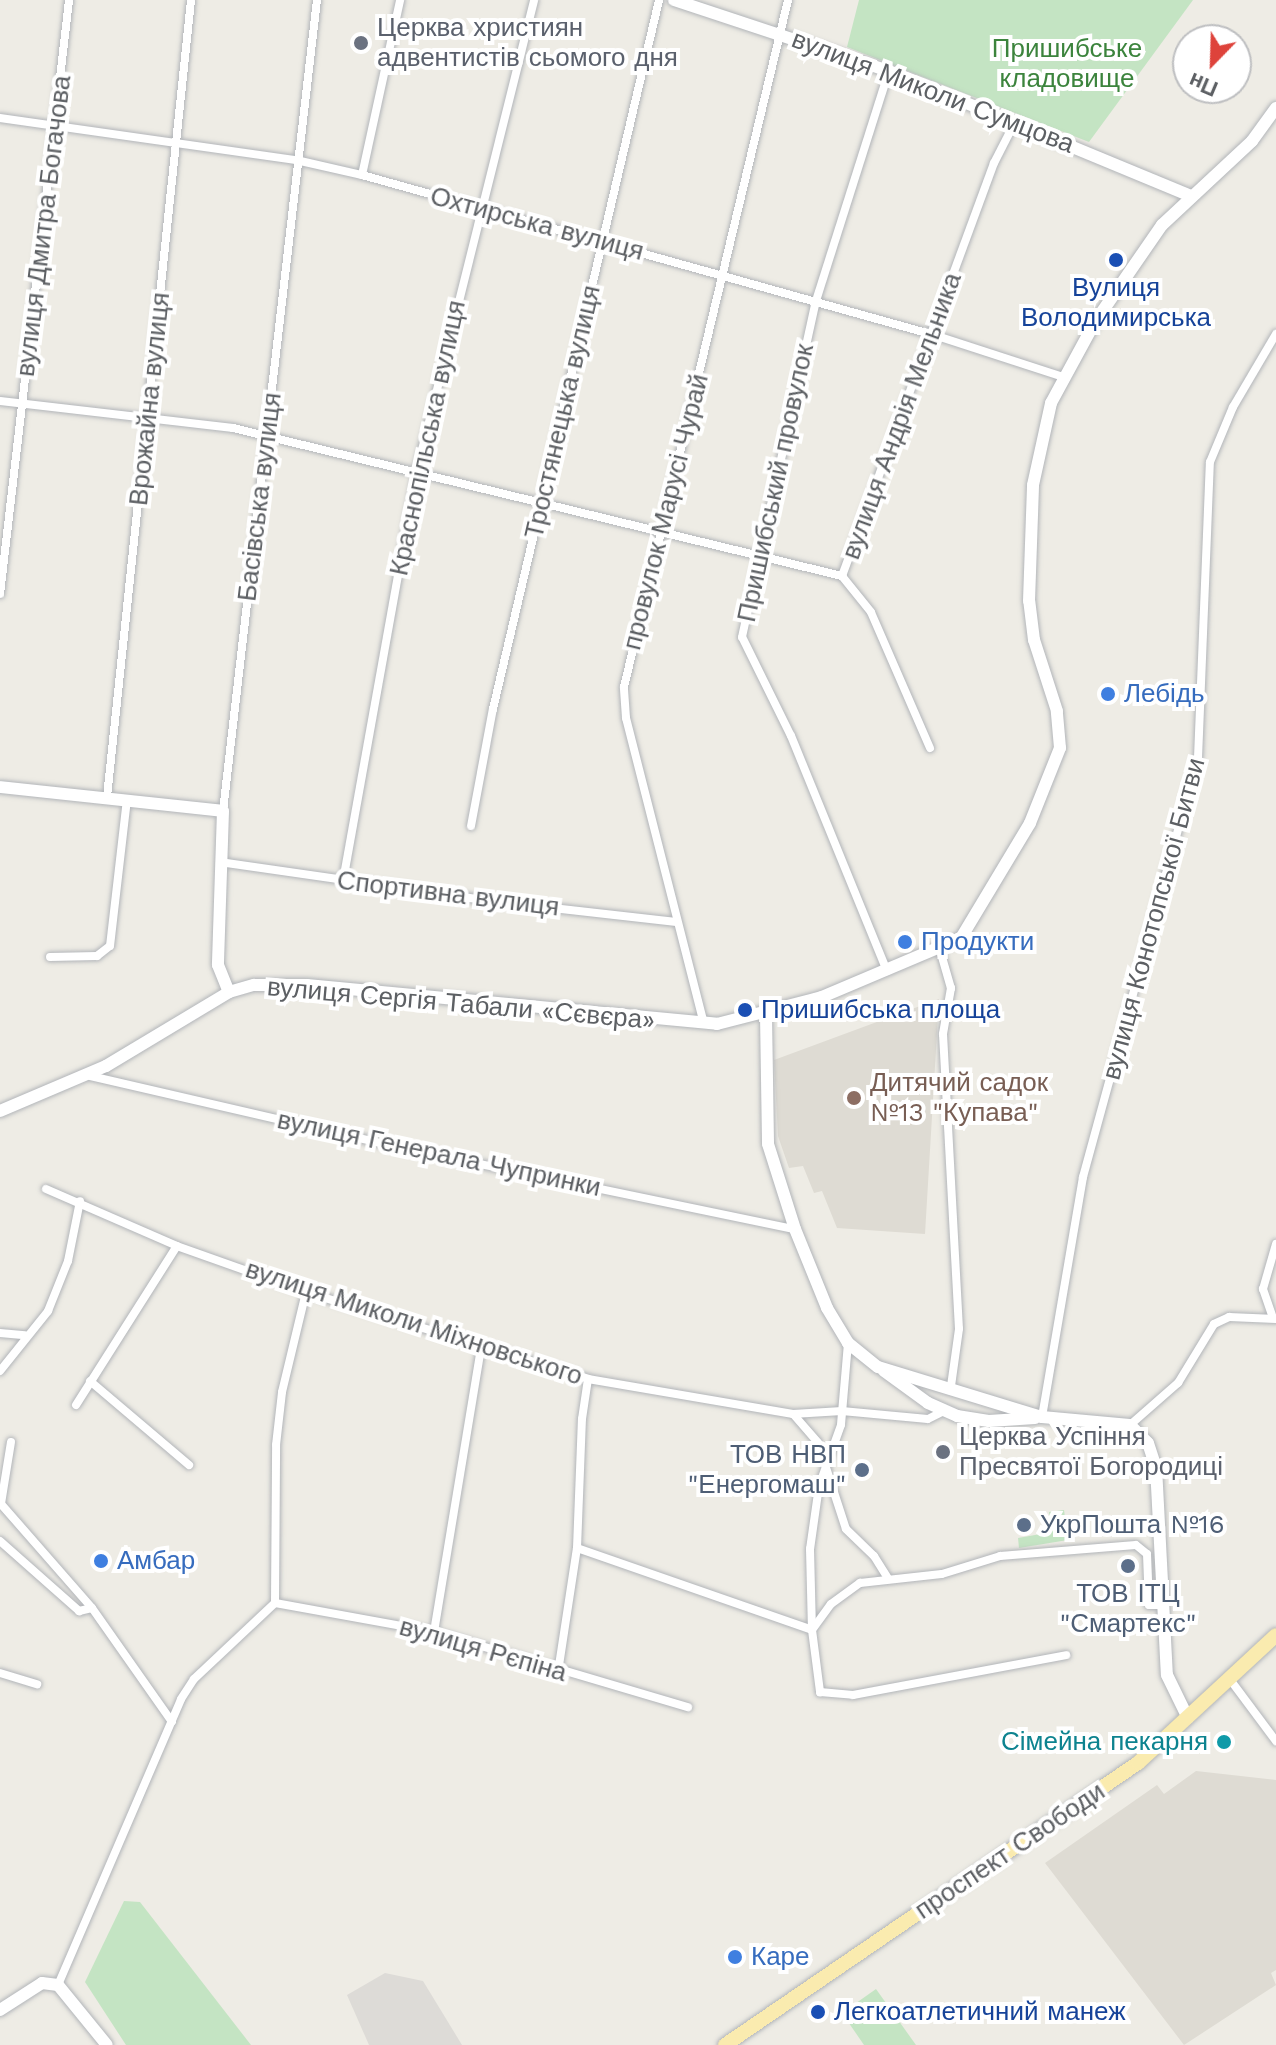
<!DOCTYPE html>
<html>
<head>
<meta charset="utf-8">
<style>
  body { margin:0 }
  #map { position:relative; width:1276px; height:2045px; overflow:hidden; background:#eeece5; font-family:"Work Sans",sans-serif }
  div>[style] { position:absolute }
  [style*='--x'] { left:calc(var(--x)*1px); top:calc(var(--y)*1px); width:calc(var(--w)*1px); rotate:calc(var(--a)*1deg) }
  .industrial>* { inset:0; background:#dddbd7 }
  .education>* { inset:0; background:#dedbd3 }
  .green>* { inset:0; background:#c4e4c3 }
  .roads { filter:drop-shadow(0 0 2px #b2b5b9) drop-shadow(0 0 2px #b2b5b9) }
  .street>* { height:8px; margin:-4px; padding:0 4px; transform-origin:4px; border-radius:4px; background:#fff }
  .secondary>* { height:12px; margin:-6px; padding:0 6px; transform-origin:6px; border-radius:6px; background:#fff }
  .primary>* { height:14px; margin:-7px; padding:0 7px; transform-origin:7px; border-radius:7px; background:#faebaf }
  .dots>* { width:22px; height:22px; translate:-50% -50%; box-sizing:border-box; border:4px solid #fff; border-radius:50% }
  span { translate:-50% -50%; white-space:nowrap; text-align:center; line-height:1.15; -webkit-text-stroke:8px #fff; paint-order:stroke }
  .worship-label { font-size:26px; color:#5b616d }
  .left { translate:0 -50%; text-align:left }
  .park-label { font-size:26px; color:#3c843d }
  .street-label { font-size:26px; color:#5d6064 }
  .transit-label { font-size:26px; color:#164399 }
  .shop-label { font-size:26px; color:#366cbe }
  .education-label { font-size:26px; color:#785e54 }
  .service-label { font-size:26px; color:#4e5e75 }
  .right { translate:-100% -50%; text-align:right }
  .culture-label { font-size:26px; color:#0d838f }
  .north { position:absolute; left:1172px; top:24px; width:80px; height:80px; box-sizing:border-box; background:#fff; border:2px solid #bebfc1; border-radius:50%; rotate:203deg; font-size:22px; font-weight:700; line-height:32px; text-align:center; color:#5d6064 }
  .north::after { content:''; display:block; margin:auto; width:28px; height:36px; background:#de433b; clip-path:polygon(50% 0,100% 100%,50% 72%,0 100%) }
</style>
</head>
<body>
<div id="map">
  <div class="industrial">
    <i style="clip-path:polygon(385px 1973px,423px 1981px,462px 2045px,369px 2045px,347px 1995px)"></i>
  </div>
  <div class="education">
    <i style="clip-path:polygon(939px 999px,925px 1234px,837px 1228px,822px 1191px,814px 1193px,803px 1166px,789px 1168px,778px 1136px,774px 1060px)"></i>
    <i style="clip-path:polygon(1196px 1771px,1276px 1780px,1276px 1970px,1271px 1973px,1276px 1985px,1184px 2045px,1045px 1863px,1157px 1785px,1164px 1794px)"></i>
  </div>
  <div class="green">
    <i style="clip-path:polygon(859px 0,1193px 0,1089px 142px,847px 47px)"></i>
    <i style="clip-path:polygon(1064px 1510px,1068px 1540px,1019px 1548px,1018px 1538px,1052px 1532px,1049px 1512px)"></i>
    <i style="clip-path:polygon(124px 1901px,140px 1902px,251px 2045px,126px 2045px,85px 1982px)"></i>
    <i style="clip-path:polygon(876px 1989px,916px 2045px,864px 2045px,842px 2013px)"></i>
  </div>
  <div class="roads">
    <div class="street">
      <i style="--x:0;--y:118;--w:299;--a:8.1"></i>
      <i style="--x:296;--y:160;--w:68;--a:12.8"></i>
      <i style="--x:362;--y:175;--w:594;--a:15.63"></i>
      <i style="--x:934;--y:335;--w:136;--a:18"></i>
      <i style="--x:362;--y:175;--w:179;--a:-77.7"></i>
      <i style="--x:0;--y:401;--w:235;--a:6.6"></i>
      <i style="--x:233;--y:428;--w:627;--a:13.66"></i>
      <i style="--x:0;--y:594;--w:598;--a:-83.37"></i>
      <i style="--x:930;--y:748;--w:148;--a:-113.5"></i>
      <i style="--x:871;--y:612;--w:46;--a:-128.9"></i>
      <i style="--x:842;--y:576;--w:440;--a:-69.8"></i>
      <i style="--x:994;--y:163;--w:46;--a:-62.9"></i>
      <i style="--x:107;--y:797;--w:801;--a:-83.98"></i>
      <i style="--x:223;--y:811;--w:816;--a:-83.39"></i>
      <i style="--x:471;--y:826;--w:119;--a:-79.4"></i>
      <i style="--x:493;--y:709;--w:728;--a:-76.82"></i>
      <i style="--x:220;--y:862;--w:273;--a:8.2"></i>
      <i style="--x:490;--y:901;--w:188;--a:6.4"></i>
      <i style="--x:343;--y:881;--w:418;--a:-79.8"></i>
      <i style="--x:417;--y:470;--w:484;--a:-76"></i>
      <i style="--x:940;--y:950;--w:40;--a:74"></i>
      <i style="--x:951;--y:988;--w:47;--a:99.9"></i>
      <i style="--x:943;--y:1034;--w:295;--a:86.9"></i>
      <i style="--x:959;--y:1329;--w:58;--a:98"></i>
      <i style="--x:50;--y:957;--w:47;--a:-1.2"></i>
      <i style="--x:97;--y:956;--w:16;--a:-38"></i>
      <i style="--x:110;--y:946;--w:148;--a:-83.4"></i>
      <i style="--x:887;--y:971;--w:254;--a:-112.2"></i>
      <i style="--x:791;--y:736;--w:110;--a:-116.3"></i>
      <i style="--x:742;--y:637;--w:341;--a:-77.6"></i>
      <i style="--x:815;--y:304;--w:244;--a:-72.4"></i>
      <i style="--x:704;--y:1024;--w:316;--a:-104.3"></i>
      <i style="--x:626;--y:718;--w:31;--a:-94"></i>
      <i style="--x:624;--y:687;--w:706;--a:-76.57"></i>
      <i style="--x:86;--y:1075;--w:335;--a:13"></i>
      <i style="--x:412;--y:1150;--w:391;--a:11.7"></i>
      <i style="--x:46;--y:1189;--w:143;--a:23.5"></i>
      <i style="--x:177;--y:1246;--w:137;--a:19.6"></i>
      <i style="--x:306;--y:1292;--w:295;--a:17.1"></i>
      <i style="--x:588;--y:1379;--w:208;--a:9.7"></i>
      <i style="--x:793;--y:1414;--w:49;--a:-3.5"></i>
      <i style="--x:842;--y:1411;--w:86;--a:5.3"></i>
      <i style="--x:928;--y:1419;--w:18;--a:-27"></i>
      <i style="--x:1273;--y:1318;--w:31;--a:-109"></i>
      <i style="--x:1263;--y:1289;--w:47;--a:-73.9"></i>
      <i style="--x:0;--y:1333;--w:25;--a:5"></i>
      <i style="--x:848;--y:1343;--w:82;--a:94.9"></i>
      <i style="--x:841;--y:1425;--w:65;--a:109.8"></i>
      <i style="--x:819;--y:1486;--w:64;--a:98.1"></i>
      <i style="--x:810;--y:1549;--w:81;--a:88.6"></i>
      <i style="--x:812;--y:1630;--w:63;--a:82.6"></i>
      <i style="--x:820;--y:1692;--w:33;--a:5"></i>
      <i style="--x:853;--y:1695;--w:217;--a:-10.6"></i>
      <i style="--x:0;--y:1371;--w:77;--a:-51.3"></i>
      <i style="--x:48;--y:1311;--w:54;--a:-68.2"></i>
      <i style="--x:68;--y:1261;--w:61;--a:-78.7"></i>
      <i style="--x:90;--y:1381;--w:130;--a:40.3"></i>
      <i style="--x:76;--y:1405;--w:188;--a:-57.6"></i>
      <i style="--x:794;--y:1415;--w:37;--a:49"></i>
      <i style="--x:818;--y:1443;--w:90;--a:72"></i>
      <i style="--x:846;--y:1529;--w:39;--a:44"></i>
      <i style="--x:874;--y:1556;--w:25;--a:58"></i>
      <i style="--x:1042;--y:1417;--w:243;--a:-80.3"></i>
      <i style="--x:1083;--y:1177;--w:434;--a:-74.7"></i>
      <i style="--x:1198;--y:758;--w:296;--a:-87.7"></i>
      <i style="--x:1210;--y:462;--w:60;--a:-67.3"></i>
      <i style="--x:1233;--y:407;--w:85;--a:-59.5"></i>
      <i style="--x:1130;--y:1425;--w:64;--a:-41.2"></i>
      <i style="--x:1178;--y:1383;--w:69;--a:-58.6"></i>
      <i style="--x:1214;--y:1324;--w:17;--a:-25"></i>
      <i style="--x:1229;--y:1317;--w:47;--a:2.4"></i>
      <i style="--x:11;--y:1442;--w:63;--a:99.2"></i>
      <i style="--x:1;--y:1504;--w:138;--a:48.8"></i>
      <i style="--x:92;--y:1608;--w:139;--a:54.9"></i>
      <i style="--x:0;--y:1541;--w:106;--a:41.5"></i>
      <i style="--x:79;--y:1611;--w:13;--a:-13"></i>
      <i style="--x:577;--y:1548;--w:249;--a:19.2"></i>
      <i style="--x:812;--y:1630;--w:32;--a:-54"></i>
      <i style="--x:831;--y:1604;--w:36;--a:-36"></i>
      <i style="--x:860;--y:1583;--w:82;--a:-6.3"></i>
      <i style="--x:942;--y:1574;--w:61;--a:-17.2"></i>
      <i style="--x:1000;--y:1556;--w:136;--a:-4.6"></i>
      <i style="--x:1136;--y:1545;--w:14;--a:39"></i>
      <i style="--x:1147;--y:1554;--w:51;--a:87.8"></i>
      <i style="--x:1149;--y:1605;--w:15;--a:0"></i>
      <i style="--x:275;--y:1603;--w:162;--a:10.3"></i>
      <i style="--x:434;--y:1632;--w:265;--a:16.5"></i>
      <i style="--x:275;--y:1603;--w:158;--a:-89.6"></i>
      <i style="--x:276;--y:1445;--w:53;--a:-83.5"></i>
      <i style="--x:282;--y:1392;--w:103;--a:-76.5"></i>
      <i style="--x:434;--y:1632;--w:288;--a:-80.6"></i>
      <i style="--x:558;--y:1672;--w:125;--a:-81.3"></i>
      <i style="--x:577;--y:1548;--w:129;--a:-87.8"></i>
      <i style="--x:582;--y:1419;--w:40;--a:-81.5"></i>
      <i style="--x:0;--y:1673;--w:39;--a:17"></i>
      <i style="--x:1229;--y:1678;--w:79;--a:53.3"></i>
      <i style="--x:58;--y:1985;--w:311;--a:-66.7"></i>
      <i style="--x:181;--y:1699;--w:24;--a:-57"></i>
      <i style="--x:194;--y:1679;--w:111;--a:-43.2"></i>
    </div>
    <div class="secondary">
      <i style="--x:674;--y:0;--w:226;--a:18.3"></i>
      <i style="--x:889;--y:71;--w:325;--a:22.5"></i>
      <i style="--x:0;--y:787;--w:224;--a:6.1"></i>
      <i style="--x:223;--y:811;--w:154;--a:91.9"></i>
      <i style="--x:218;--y:965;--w:29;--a:68"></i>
      <i style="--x:766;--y:1015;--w:129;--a:89.1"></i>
      <i style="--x:768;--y:1144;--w:89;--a:72.4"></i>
      <i style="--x:795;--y:1229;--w:85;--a:67.9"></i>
      <i style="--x:827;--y:1308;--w:41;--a:59"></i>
      <i style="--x:848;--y:1343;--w:38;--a:39"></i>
      <i style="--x:878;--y:1367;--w:171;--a:17"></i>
      <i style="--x:1042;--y:1417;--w:88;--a:5.2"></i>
      <i style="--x:1130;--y:1425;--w:25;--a:45"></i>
      <i style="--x:1148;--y:1443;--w:25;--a:72"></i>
      <i style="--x:1156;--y:1467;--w:208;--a:87"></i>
      <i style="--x:1167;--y:1675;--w:48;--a:64"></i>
      <i style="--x:0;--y:1111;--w:115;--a:-23"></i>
      <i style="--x:106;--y:1066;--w:144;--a:-31"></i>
      <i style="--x:229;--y:992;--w:26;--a:-16"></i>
      <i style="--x:254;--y:985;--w:53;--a:0"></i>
      <i style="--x:307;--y:985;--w:412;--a:5.4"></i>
      <i style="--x:717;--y:1024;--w:108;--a:-14.4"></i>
      <i style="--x:822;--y:997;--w:151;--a:-23"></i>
      <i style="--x:961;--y:938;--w:134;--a:-59"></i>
      <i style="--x:1030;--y:823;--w:81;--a:-68.2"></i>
      <i style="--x:1060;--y:748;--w:37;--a:-95"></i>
      <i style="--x:1057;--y:711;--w:75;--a:-107.9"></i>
      <i style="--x:1034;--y:640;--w:39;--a:-97"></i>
      <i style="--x:1029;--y:601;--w:116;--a:-88"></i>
      <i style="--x:1033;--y:485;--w:84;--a:-77.6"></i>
      <i style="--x:1051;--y:403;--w:92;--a:-61.5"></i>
      <i style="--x:1095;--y:322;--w:118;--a:-55.4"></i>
      <i style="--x:1162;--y:225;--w:123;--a:-43"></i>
      <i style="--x:1252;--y:141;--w:41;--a:-54"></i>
      <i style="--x:884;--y:1371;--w:54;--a:36"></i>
      <i style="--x:928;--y:1403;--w:32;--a:24"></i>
      <i style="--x:957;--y:1416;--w:32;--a:9"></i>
      <i style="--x:989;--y:1421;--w:46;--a:-3.7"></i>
      <i style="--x:0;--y:2010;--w:50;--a:-32.7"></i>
      <i style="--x:42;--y:1983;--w:16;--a:7"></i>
      <i style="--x:58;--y:1985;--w:77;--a:50.8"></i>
    </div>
    <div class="primary">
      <i style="--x:725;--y:2045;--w:500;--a:-34.33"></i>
      <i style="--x:1138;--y:1763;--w:188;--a:-42.8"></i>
    </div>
  </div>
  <div class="dots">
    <i style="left:361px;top:43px;background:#6b7280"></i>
    <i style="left:1116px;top:260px;background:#1a4fb4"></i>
    <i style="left:1108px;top:694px;background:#3f7fe0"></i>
    <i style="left:905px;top:942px;background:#3f7fe0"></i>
    <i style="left:745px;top:1010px;background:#1a4fb4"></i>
    <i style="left:854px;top:1098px;background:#8d6e63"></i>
    <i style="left:943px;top:1452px;background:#6b7280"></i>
    <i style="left:862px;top:1470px;background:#5c6f8a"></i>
    <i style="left:1024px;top:1525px;background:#5c6f8a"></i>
    <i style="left:101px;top:1561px;background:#3f7fe0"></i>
    <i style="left:1128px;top:1566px;background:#5c6f8a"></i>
    <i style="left:1224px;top:1742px;background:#0f9aa8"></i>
    <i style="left:735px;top:1957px;background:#3f7fe0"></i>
    <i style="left:818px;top:2012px;background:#1a4fb4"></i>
  </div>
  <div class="worship-label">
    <span class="left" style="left:377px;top:43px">Церква християн<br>адвентистів сьомого дня</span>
    <span class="left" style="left:959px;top:1452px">Церква Успіння<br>Пресвятої Богородиці</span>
  </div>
  <div class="park-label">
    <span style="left:1067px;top:64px">Пришибське<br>кладовище</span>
  </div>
  <div class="street-label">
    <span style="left:933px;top:92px;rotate:21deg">вулиця Миколи Сумцова</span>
    <span style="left:537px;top:224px;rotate:15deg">Охтирська вулиця</span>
    <span style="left:44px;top:226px;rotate:-83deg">вулиця Дмитра Богачова</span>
    <span style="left:150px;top:399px;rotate:-84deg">Врожайна вулиця</span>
    <span style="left:563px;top:412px;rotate:-77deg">Тростянецька вулиця</span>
    <span style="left:902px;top:416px;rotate:-70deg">вулиця Андрія Мельника</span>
    <span style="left:428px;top:438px;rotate:-78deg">Краснопільська вулиця</span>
    <span style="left:776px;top:483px;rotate:-78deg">Пришибський провулок</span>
    <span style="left:260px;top:497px;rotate:-83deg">Басівська вулиця</span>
    <span style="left:666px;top:512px;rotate:-76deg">провулок Марусі Чурай</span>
    <span style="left:448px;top:894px;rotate:7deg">Спортивна вулиця</span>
    <span style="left:1154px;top:919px;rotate:-75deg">вулиця Конотопської Битви</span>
    <span style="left:461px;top:1004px;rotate:5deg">вулиця Сергія Табали «Сєвєра»</span>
    <span style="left:439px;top:1154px;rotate:12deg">вулиця Генерала Чупринки</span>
    <span style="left:414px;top:1323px;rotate:18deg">вулиця Миколи Міхновського</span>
    <span style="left:483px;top:1650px;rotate:16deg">вулиця Рєпіна</span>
    <span style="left:1010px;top:1851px;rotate:-34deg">проспект Свободи</span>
  </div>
  <div class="transit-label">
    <span style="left:1116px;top:303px">Вулиця<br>Володимирська</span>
    <span class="left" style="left:761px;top:1010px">Пришибська площа</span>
    <span class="left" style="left:834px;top:2012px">Легкоатлетичний манеж</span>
  </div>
  <div class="shop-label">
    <span class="left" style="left:1124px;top:694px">Лебідь</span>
    <span class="left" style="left:921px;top:942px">Продукти</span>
    <span class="left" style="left:117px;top:1561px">Амбар</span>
    <span class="left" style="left:751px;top:1957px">Каре</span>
  </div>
  <div class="education-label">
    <span class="left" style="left:870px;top:1098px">Дитячий садок<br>№13 "Купава"</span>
  </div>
  <div class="service-label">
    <span class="right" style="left:846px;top:1470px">ТОВ НВП<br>"Енергомаш"</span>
    <span class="left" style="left:1040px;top:1525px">УкрПошта №16</span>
    <span style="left:1128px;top:1609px">ТОВ ІТЦ<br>"Смартекс"</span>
  </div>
  <div class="culture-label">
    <span class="right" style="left:1208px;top:1742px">Сімейна пекарня</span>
  </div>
  <div class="north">Пн</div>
</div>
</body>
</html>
